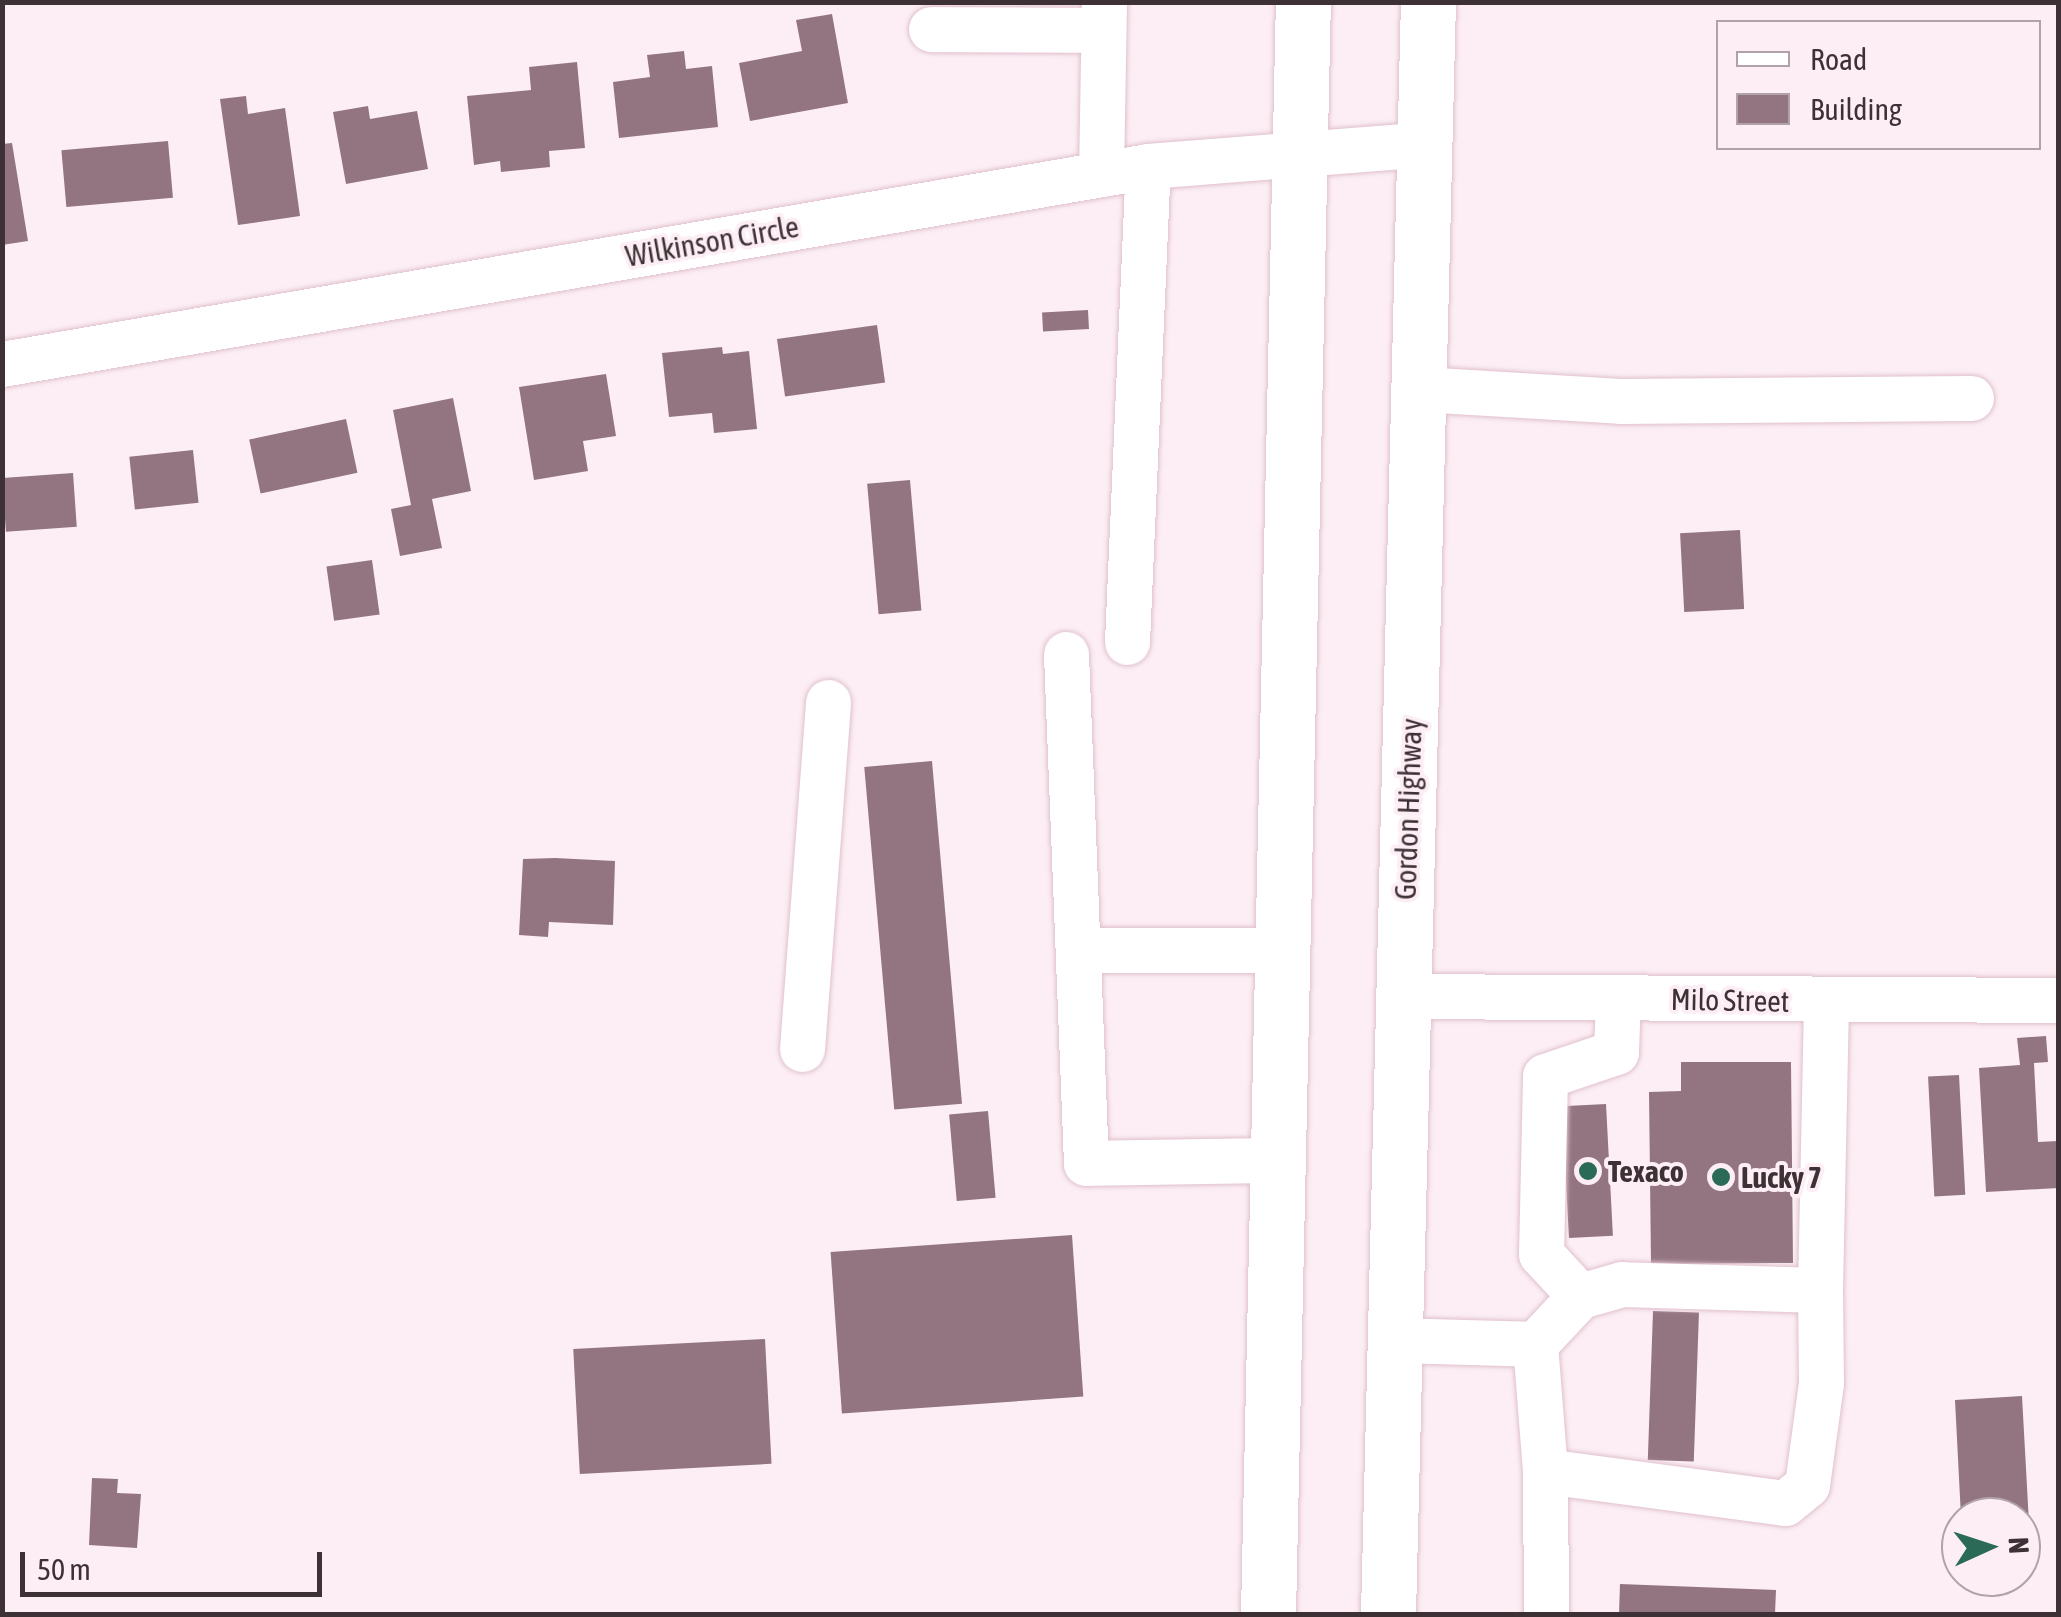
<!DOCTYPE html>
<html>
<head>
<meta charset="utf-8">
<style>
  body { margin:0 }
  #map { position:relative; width:2061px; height:1617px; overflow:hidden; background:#fceef4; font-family:"Asap Condensed",sans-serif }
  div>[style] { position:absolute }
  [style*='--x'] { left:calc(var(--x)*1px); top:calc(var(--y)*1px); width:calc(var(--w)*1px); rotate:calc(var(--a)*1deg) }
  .building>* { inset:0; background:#937582; transform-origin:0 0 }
  .roads { filter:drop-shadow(0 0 2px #e0c0ce) drop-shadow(0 0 2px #e0c0ce) }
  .minor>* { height:45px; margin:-22.5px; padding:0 22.5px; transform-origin:22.5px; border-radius:22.5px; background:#fff }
  .highway>* { height:55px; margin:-27.5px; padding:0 27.5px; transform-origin:27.5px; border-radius:27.5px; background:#fff }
  .dots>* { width:28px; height:28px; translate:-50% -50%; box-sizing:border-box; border:5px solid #fceef4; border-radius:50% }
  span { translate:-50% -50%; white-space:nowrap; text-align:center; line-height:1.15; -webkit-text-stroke:8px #fceef4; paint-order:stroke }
  .street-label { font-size:30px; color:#3e3136 }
  .poi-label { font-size:30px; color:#3e3136; font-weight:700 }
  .left { translate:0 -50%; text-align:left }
  .frame { position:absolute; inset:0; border:5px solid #3e3136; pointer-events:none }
  .legend { position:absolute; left:1716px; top:20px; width:325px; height:130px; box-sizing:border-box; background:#fceef4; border:2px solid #b0a2a8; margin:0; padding:12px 18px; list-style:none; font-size:30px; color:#3e3136 }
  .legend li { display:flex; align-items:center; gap:20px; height:50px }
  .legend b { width:50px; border:2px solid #b0a2a8 }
  .north { position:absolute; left:1941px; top:1497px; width:100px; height:100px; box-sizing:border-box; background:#fceef4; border:2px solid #b0a2a8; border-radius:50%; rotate:87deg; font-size:28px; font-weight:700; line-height:40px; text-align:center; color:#3e3136 }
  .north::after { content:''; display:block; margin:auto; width:35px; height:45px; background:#2b6a57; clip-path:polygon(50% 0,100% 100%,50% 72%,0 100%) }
  .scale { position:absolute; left:20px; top:1552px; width:302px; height:45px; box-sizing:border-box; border:5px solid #3e3136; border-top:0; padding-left:12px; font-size:30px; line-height:35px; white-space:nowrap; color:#3e3136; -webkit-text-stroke:8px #fceef4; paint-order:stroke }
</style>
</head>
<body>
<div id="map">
  <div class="building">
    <i style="clip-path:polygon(832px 14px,848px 103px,750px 121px,739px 63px,802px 51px,796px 20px)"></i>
    <i style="clip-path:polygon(684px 51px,686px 69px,712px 66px,718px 127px,619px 138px,613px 82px,650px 77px,647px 55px)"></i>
    <i style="clip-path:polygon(577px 62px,585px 148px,549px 151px,550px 167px,501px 172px,500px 161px,474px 165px,467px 96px,531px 90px,529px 67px)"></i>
    <i style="clip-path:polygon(246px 96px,248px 114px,285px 108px,300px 216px,238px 225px,220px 99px)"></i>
    <i style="clip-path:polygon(368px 106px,370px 119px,417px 111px,428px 169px,346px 184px,333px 112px)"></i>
    <i style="left:168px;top:141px;width:57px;height:107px;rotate:85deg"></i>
    <i style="clip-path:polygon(12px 143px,28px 241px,2px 245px,2px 144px)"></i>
    <i style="left:1088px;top:310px;width:19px;height:46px;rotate:87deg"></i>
    <i style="left:877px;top:325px;width:58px;height:101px;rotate:82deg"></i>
    <i style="clip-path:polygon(722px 347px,723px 354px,749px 351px,757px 429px,714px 433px,712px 413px,669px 417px,662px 353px)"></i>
    <i style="clip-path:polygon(606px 374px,616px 436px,583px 441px,588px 471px,534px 480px,519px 387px)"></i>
    <i style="clip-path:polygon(453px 398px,471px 491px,432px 499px,442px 548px,400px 556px,391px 509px,411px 505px,393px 410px)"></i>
    <i style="left:346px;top:419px;width:55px;height:99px;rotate:78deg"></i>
    <i style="left:193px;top:450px;width:53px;height:64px;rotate:84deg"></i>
    <i style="left:73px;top:473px;width:54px;height:71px;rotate:86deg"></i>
    <i style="left:910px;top:480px;width:131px;height:43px;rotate:85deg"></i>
    <i style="left:1740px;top:530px;width:79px;height:60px;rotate:87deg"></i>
    <i style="left:372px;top:560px;width:55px;height:46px;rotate:82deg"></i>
    <i style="left:932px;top:761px;width:344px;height:68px;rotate:85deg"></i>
    <i style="clip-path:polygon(555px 858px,615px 861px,613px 925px,549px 922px,548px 937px,519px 935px,523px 859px)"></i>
    <i style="clip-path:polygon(2046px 1036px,2048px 1062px,2034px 1063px,2038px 1142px,2058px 1141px,2058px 1188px,1986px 1192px,1979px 1068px,2020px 1065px,2017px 1038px)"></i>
    <i style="clip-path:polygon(1681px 1062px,1791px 1062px,1793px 1263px,1651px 1264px,1649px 1092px,1681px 1091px)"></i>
    <i style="left:1959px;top:1075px;width:120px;height:31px;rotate:87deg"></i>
    <i style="left:1606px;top:1104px;width:132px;height:44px;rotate:87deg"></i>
    <i style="left:988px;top:1111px;width:87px;height:39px;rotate:85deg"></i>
    <i style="left:1072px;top:1235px;width:162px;height:242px;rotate:86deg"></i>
    <i style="left:1653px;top:1311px;width:46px;height:149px;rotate:2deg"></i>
    <i style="left:765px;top:1339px;width:125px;height:192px;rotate:87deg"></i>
    <i style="clip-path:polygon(2022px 1396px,2029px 1523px,2021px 1523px,2021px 1517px,1961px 1517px,1955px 1400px)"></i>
    <i style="clip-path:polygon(92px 1478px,118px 1479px,117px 1493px,141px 1494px,137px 1548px,89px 1545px)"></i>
    <i style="clip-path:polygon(1620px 1584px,1776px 1590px,1775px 1614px,1619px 1614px)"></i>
  </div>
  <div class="roads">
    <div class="minor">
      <i style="--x:931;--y:29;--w:172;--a:0.3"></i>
      <i style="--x:1101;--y:174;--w:172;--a:-89"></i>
      <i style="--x:2;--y:364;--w:1163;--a:-9.8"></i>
      <i style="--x:1148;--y:166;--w:279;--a:-4.5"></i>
      <i style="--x:1420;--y:389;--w:200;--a:3.4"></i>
      <i style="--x:1620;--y:401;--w:351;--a:-0.5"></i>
      <i style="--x:1127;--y:642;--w:476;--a:-87.5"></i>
      <i style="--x:1066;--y:654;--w:509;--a:87.75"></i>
      <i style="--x:1086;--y:1163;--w:193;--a:-0.9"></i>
      <i style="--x:1078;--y:950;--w:206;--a:0"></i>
      <i style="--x:1402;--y:996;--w:656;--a:0.35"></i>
      <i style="--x:802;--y:1049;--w:348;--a:-85.7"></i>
      <i style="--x:1820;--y:1290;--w:289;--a:-88.8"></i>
      <i style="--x:1580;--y:1296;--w:57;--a:-132.9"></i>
      <i style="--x:1541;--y:1254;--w:178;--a:-88.7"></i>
      <i style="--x:1545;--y:1076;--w:75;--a:-18.7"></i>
      <i style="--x:1616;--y:1052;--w:54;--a:-87.9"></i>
      <i style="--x:1394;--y:1340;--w:141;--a:1.6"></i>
      <i style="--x:1535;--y:1344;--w:127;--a:85.5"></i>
      <i style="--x:1545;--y:1471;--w:242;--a:7.6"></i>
      <i style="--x:1785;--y:1503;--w:28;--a:-39"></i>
      <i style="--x:1807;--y:1485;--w:103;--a:-82.2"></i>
      <i style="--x:1821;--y:1383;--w:93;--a:-90.6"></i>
      <i style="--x:1820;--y:1290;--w:198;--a:-178.3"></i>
      <i style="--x:1622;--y:1284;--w:44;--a:164.1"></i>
      <i style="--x:1580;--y:1296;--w:66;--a:133.2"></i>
      <i style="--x:1545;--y:1471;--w:143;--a:89.6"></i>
    </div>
    <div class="highway">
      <i style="--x:1268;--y:1614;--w:1612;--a:-88.76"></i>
      <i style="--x:1388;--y:1614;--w:1612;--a:-88.58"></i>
    </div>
  </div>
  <div class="dots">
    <i style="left:1588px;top:1171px;background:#2b6a57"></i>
    <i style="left:1721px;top:1177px;background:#2b6a57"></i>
  </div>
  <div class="street-label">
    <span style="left:712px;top:241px;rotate:-10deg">Wilkinson Circle</span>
    <span style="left:1408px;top:809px;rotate:-88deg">Gordon Highway</span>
    <span style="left:1730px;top:1000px;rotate:1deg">Milo Street</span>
  </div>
  <div class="poi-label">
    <span class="left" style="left:1608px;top:1171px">Texaco</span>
    <span class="left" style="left:1741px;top:1177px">Lucky 7</span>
  </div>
  <div class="frame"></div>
  <ul class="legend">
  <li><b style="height:12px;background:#fff"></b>Road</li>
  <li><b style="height:28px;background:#937582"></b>Building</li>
  </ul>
  <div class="north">N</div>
  <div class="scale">50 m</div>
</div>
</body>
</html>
